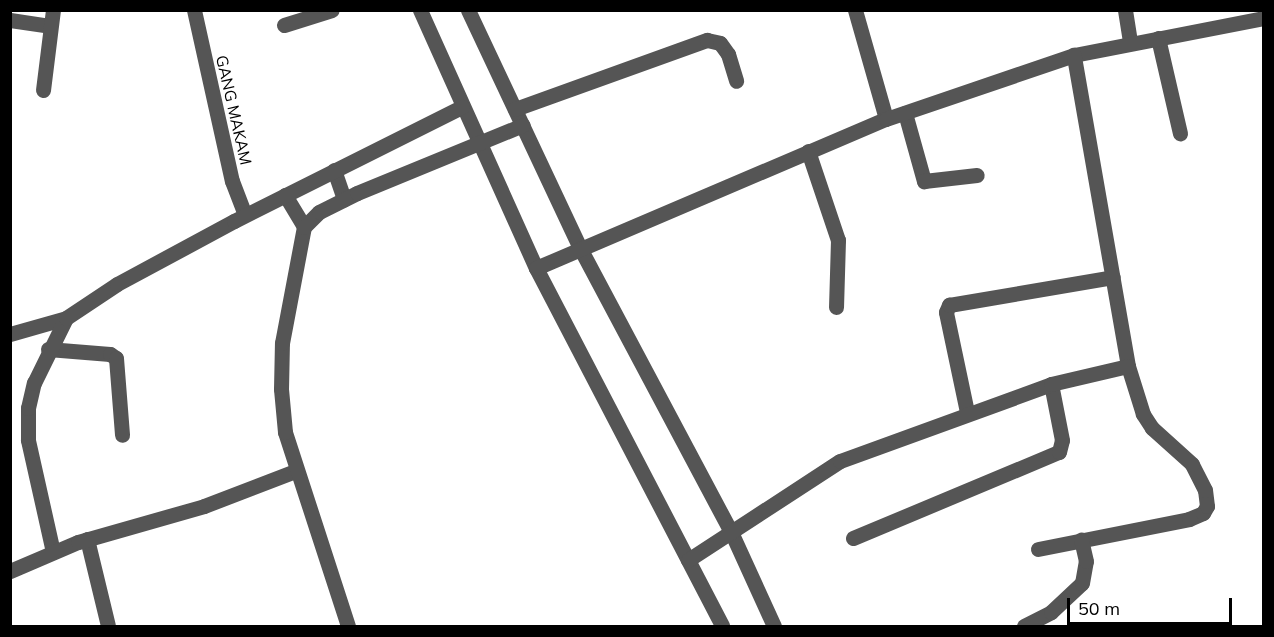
<!DOCTYPE html>
<html>
<head>
<meta charset="utf-8">
<style>
  body { margin:0 }
  #map { position:relative; width:1274px; height:637px; overflow:hidden; background:#fff; font-family:Mulish,sans-serif }
  div>[style] { position:absolute }
  [style*='--x'] { left:calc(var(--x)*1px); top:calc(var(--y)*1px); width:calc(var(--w)*1px); rotate:calc(var(--a)*1deg) }
  .minor>* { height:15px; margin:-7.5px; padding:0 7.5px; transform-origin:7.5px; border-radius:7.5px; background:#555 }
  span { translate:-50% -50%; white-space:nowrap; text-align:center; line-height:1.15; -webkit-text-stroke:4.5px #fff; paint-order:stroke }
  .street-label { font-size:16px; color:#000 }
  .frame { position:absolute; inset:0; border:12px solid #000; pointer-events:none }
  .scale { position:absolute; left:1067px; top:598px; width:165px; height:27px; box-sizing:border-box; border:3px solid #000; border-top:0; padding-left:8px; font-size:18px; line-height:21px; white-space:nowrap; color:#000; -webkit-text-stroke:4px #fff; paint-order:stroke }
</style>
</head>
<body>
<div id="map">
  <div class="minor">
    <i style="--x:194;--y:10;--w:175;--a:77.5"></i>
    <i style="--x:232;--y:181;--w:36;--a:69"></i>
    <i style="--x:420;--y:10;--w:283;--a:65.8"></i>
    <i style="--x:536;--y:268;--w:403;--a:62.5"></i>
    <i style="--x:468;--y:10;--w:263;--a:64.8"></i>
    <i style="--x:580;--y:248;--w:324;--a:62"></i>
    <i style="--x:732;--y:534;--w:101;--a:65.5"></i>
    <i style="--x:855;--y:10;--w:113;--a:74.1"></i>
    <i style="--x:1125;--y:10;--w:32;--a:81"></i>
    <i style="--x:10;--y:20;--w:40;--a:8.5"></i>
    <i style="--x:284;--y:25;--w:50;--a:-17.4"></i>
    <i style="--x:1158;--y:38;--w:98;--a:77"></i>
    <i style="--x:43;--y:90;--w:81;--a:-82.9"></i>
    <i style="--x:515;--y:109;--w:204;--a:-19.8"></i>
    <i style="--x:707;--y:40;--w:13;--a:13"></i>
    <i style="--x:720;--y:43;--w:14;--a:54"></i>
    <i style="--x:728;--y:54;--w:28;--a:73"></i>
    <i style="--x:905;--y:113;--w:71;--a:74.4"></i>
    <i style="--x:924;--y:181;--w:53;--a:-6.5"></i>
    <i style="--x:808;--y:151;--w:94;--a:71.4"></i>
    <i style="--x:838;--y:240;--w:67;--a:91.7"></i>
    <i style="--x:334;--y:170;--w:31;--a:71"></i>
    <i style="--x:285;--y:195;--w:37;--a:59"></i>
    <i style="--x:536;--y:268;--w:380;--a:-23.1"></i>
    <i style="--x:886;--y:119;--w:199;--a:-18.8"></i>
    <i style="--x:1074;--y:55;--w:194;--a:-11"></i>
    <i style="--x:10;--y:334;--w:58;--a:-15.9"></i>
    <i style="--x:48;--y:349;--w:62;--a:4.6"></i>
    <i style="--x:110;--y:354;--w:7;--a:34"></i>
    <i style="--x:116;--y:358;--w:77;--a:85.5"></i>
    <i style="--x:967;--y:412;--w:102;--a:-101.9"></i>
    <i style="--x:946;--y:312;--w:8;--a:-67"></i>
    <i style="--x:949;--y:305;--w:166;--a:-9.7"></i>
    <i style="--x:853;--y:538;--w:223;--a:-22.7"></i>
    <i style="--x:1059;--y:452;--w:12;--a:-76"></i>
    <i style="--x:1062;--y:440;--w:57;--a:-101.1"></i>
    <i style="--x:87;--y:539;--w:89;--a:76.4"></i>
    <i style="--x:1038;--y:549;--w:154;--a:-11.2"></i>
    <i style="--x:1189;--y:519;--w:15;--a:-23"></i>
    <i style="--x:1203;--y:513;--w:8;--a:-60"></i>
    <i style="--x:1207;--y:506;--w:16;--a:-97"></i>
    <i style="--x:1205;--y:490;--w:29;--a:-117"></i>
    <i style="--x:1192;--y:464;--w:54;--a:-138"></i>
    <i style="--x:1152;--y:428;--w:17;--a:-123"></i>
    <i style="--x:1143;--y:414;--w:50;--a:-107.4"></i>
    <i style="--x:1128;--y:366;--w:316;--a:-99.9"></i>
    <i style="--x:53;--y:552;--w:115;--a:-102.6"></i>
    <i style="--x:28;--y:440;--w:32;--a:-90"></i>
    <i style="--x:28;--y:408;--w:26;--a:-77"></i>
    <i style="--x:34;--y:383;--w:72;--a:-63.8"></i>
    <i style="--x:66;--y:318;--w:61;--a:-33.7"></i>
    <i style="--x:117;--y:284;--w:133;--a:-28.3"></i>
    <i style="--x:234;--y:221;--w:255;--a:-26.6"></i>
    <i style="--x:688;--y:560;--w:181;--a:-33.1"></i>
    <i style="--x:840;--y:461;--w:225;--a:-20"></i>
    <i style="--x:1051;--y:384;--w:79;--a:-13.2"></i>
    <i style="--x:10;--y:571;--w:74;--a:-23.1"></i>
    <i style="--x:78;--y:542;--w:131;--a:-15.9"></i>
    <i style="--x:204;--y:506;--w:97;--a:-21"></i>
    <i style="--x:348;--y:626;--w:204;--a:-108"></i>
    <i style="--x:285;--y:432;--w:43;--a:-95.3"></i>
    <i style="--x:281;--y:389;--w:46;--a:-88.8"></i>
    <i style="--x:282;--y:343;--w:118;--a:-79.3"></i>
    <i style="--x:304;--y:227;--w:21;--a:-45"></i>
    <i style="--x:319;--y:212;--w:42;--a:-26.6"></i>
    <i style="--x:357;--y:193;--w:179;--a:-22.3"></i>
    <i style="--x:1024;--y:626;--w:30;--a:-27"></i>
    <i style="--x:1051;--y:612;--w:42;--a:-43.1"></i>
    <i style="--x:1082;--y:583;--w:22;--a:-80"></i>
    <i style="--x:1086;--y:561;--w:22;--a:-103"></i>
  </div>
  <div class="street-label">
    <span style="left:234px;top:110px;rotate:77deg">GANG MAKAM</span>
  </div>
  <div class="frame"></div>
  <div class="scale">50 m</div>
</div>
</body>
</html>
